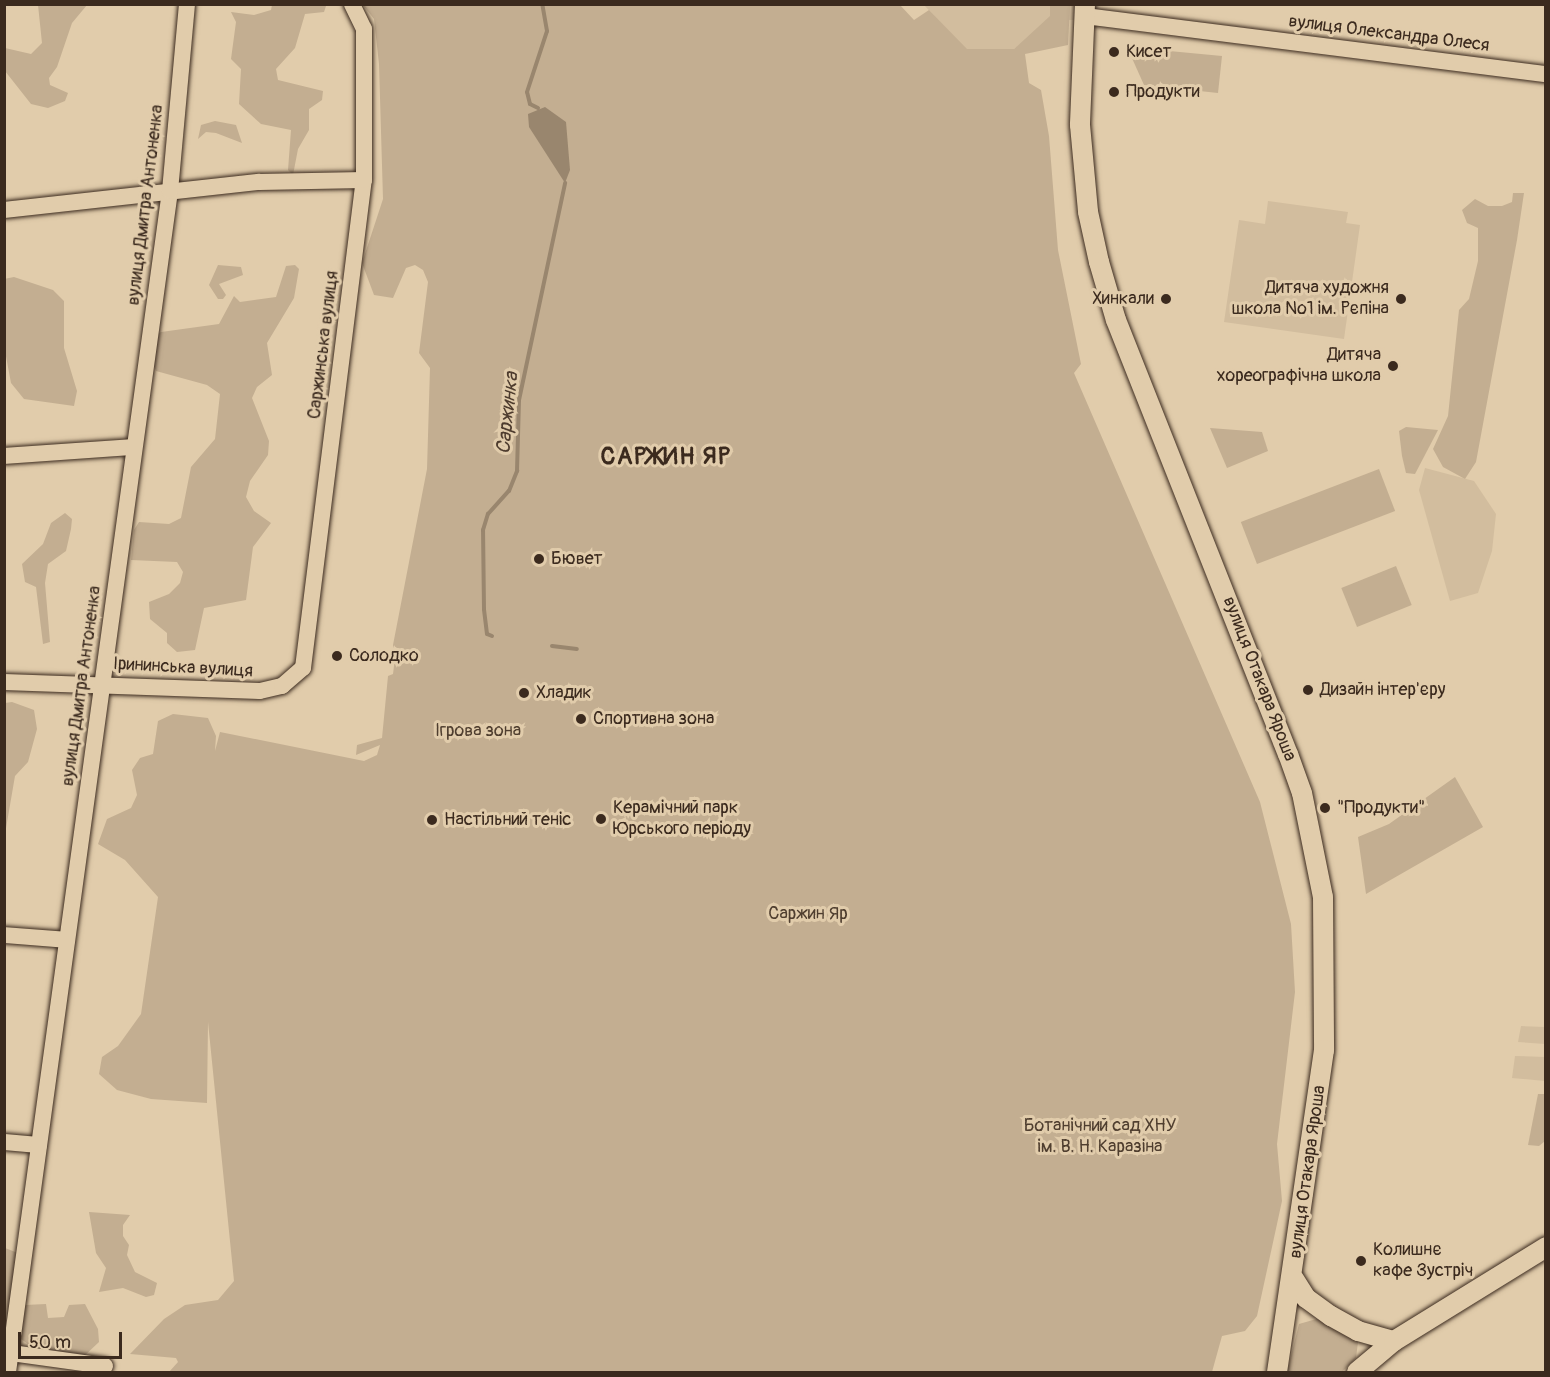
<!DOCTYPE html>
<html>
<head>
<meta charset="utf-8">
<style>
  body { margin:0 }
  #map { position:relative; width:1550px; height:1377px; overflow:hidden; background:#e1ccab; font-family:Pangolin,sans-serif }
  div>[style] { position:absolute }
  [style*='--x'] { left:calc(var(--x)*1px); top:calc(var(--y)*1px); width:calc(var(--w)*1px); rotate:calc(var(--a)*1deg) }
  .built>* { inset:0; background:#d2bd9e }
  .green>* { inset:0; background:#c3ae91; transform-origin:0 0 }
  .water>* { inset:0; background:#99866e }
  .stream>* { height:4px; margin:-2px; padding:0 2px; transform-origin:2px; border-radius:2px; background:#99866e }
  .roads { filter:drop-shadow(0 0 2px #3b2a1e) drop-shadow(0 0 2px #3b2a1e) }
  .minor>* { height:16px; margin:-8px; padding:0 8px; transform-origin:8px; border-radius:8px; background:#e1ccab }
  .tertiary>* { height:20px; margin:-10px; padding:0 10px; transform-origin:10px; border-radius:10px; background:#e1ccab }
  .dots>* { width:16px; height:16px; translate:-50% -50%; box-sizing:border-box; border:3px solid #e1ccab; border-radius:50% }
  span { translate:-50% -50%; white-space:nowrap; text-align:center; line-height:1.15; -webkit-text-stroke:6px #e1ccab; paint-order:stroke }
  .street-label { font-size:18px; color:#3b2a1e }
  .poi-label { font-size:18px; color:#3b2a1e }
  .left { translate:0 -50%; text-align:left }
  .right { translate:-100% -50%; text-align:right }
  .park-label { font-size:18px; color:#4f3e2f }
  .water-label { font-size:20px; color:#4e3c2e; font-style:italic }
  .district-label { font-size:24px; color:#3b2a1e; font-weight:700; letter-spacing:1.5px }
  .frame { position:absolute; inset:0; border:6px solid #3b2a1e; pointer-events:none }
  .scale { position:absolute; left:18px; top:1332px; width:104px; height:27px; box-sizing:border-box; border:3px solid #3b2a1e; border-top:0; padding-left:8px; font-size:18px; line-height:21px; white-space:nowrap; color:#3b2a1e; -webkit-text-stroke:4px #e1ccab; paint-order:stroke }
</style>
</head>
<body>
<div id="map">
  <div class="built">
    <i style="clip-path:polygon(924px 5px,1076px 5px,1077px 20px,1050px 20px,1014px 49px,966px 49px)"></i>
    <i style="clip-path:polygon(1268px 201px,1348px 212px,1346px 223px,1360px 225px,1344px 339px,1224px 322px,1239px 220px,1265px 224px)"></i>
    <i style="clip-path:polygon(1425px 468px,1474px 481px,1496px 514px,1492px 551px,1478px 593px,1450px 601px,1419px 490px)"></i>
    <i style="clip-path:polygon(1521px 1026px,1545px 1027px,1545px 1044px,1518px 1042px)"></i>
    <i style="clip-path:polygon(1515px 1056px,1545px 1057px,1545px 1081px,1512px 1078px)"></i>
  </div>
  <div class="green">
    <i style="clip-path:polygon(38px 5px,87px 5px,72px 23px,57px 67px,49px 78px,50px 85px,68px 93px,65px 101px,48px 108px,31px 104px,5px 71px,5px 48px,31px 54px,42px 43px)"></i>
    <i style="clip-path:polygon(272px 5px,326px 6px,324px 12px,305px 14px,295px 48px,276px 69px,278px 80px,323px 91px,322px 100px,309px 109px,309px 130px,298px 149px,293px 175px,288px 170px,291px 130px,261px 124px,239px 104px,241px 69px,231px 59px,236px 22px,231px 12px,254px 15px,271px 10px)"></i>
    <i style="clip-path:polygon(363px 5px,900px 5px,914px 20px,929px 10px,967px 49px,1014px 49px,1050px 16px,1050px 5px,1070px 5px,1068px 45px,1025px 54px,1029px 83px,1041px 90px,1049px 136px,1058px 250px,1081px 364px,1074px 373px,1260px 802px,1291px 924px,1295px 992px,1277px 1144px,1282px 1201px,1257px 1316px,1245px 1331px,1222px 1336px,1212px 1372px,169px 1372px,178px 1362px,176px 1358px,130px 1354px,164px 1319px,185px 1305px,218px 1300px,234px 1281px,208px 1022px,207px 1103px,151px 1099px,117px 1090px,99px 1074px,102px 1057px,118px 1046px,141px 1014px,158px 897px,125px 860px,98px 844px,107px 819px,131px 808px,137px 795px,132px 770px,140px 758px,153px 754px,158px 721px,173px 714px,208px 718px,216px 736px,215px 751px,220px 732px,364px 761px,377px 755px,380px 745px,356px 755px,357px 745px,382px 738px,388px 676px,393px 674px,395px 658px,393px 645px,427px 469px,430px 368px,419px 353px,428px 282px,423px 270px,415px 265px,406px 268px,393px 298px,374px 295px,362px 263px,383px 199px,379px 64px,374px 19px)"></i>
    <i style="clip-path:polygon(1127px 47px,1222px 56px,1218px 93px,1144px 85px)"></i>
    <i style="clip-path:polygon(215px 121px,236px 125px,242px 143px,216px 133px,206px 132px,198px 139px,201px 125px)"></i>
    <i style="clip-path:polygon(1513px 193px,1524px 193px,1517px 240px,1476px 462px,1465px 479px,1443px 467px,1433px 449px,1448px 416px,1459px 310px,1469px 299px,1478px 261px,1478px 228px,1467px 223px,1462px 210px,1475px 199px,1488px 206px,1502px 206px,1512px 202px)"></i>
    <i style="clip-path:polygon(218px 265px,241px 267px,243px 275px,219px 284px,226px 295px,223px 299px,218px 299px,209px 285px)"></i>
    <i style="clip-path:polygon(295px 265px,299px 269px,294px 298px,267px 343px,272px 375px,257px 387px,252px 398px,269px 441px,268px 455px,250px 481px,246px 497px,254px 511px,271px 523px,253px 547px,246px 600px,204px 608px,195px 650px,177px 652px,167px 643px,167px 633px,150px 619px,149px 602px,169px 594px,180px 583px,183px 572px,177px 562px,131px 560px,134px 530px,139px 522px,169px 524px,181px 518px,191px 467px,215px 439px,220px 394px,207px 385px,156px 371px,151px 358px,153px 337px,161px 332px,219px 324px,234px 296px,240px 302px,276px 297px,286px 266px)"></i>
    <i style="clip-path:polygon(14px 277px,53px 290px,64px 301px,64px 348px,77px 391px,74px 406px,24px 399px,11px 383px,5px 351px,4px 279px)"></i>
    <i style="clip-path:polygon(1406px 427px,1438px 430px,1415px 474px,1406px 473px,1402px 456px,1399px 431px)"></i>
    <i style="clip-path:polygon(1210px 428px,1262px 432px,1268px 451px,1227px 468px)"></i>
    <i style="left:1379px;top:469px;width:45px;height:148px;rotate:69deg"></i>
    <i style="clip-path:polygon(65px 513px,72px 519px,71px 529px,66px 551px,48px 564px,45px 583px,50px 642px,43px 644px,36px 587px,25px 582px,22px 564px,43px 544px,51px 523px)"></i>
    <i style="left:1396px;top:566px;width:42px;height:59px;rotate:68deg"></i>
    <i style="clip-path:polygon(12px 702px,34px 710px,37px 729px,28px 762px,15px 776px,5px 834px,5px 703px)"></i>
    <i style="clip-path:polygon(1455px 777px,1483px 827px,1366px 894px,1358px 837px,1389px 824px)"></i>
    <i style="clip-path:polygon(1538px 1094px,1546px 1094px,1545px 1141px,1539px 1146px,1528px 1145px)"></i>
    <i style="clip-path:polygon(89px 1212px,130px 1215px,123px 1225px,123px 1236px,129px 1245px,127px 1255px,135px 1272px,157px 1283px,154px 1295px,146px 1297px,123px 1288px,99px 1292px,106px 1268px,96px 1253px)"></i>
    <i style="clip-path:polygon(5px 1248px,18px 1253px,5px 1338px)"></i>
    <i style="clip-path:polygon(46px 1304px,48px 1318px,64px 1317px,69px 1305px,85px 1304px,98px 1329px,99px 1342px,82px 1358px,31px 1346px,18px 1337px,25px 1305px)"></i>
    <i style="clip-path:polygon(1320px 1318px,1358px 1342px,1356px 1358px,1342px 1372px,1287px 1372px,1299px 1324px)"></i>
  </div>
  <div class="water">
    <i style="clip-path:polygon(545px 107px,566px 122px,570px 170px,565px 183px,529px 127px,528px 114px)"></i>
  </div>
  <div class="stream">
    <i style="--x:538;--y:108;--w:9;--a:-153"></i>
    <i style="--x:530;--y:104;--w:12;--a:-104"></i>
    <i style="--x:527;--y:92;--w:64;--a:-71.8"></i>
    <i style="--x:547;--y:31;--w:27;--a:-100"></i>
    <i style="--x:492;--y:636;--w:5;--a:-158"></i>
    <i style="--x:487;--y:634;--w:25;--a:-97"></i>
    <i style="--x:484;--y:609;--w:79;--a:-90.7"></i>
    <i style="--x:483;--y:530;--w:17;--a:-73"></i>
    <i style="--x:488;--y:514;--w:31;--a:-48"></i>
    <i style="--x:509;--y:491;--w:22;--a:-68"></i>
    <i style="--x:517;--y:471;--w:71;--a:-88.4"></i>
    <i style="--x:519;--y:400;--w:222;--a:-78"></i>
    <i style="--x:552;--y:646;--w:25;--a:7"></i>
  </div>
  <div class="roads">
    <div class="minor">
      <i style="--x:1085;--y:16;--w:465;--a:7.2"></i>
      <i style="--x:4;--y:210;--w:257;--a:-6.3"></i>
      <i style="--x:259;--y:182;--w:105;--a:-1.1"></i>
      <i style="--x:4;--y:456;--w:130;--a:-4"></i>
      <i style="--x:4;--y:682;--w:256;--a:2"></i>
      <i style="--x:260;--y:691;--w:23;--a:-13"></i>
      <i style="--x:282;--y:686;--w:28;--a:-41"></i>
      <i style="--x:303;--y:668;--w:492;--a:-82.9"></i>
      <i style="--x:364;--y:180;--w:151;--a:-90"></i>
      <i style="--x:364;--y:29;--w:28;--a:-116"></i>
      <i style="--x:4;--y:935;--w:63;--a:4.5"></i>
      <i style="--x:4;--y:1142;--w:35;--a:5"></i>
      <i style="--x:4;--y:1352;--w:102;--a:7.9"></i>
      <i style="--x:8;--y:1372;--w:1192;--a:-82.19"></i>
      <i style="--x:170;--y:191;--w:188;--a:-84.8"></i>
    </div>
    <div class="tertiary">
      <i style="--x:1085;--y:4;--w:121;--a:92.4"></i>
      <i style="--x:1080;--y:125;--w:87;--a:84.7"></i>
      <i style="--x:1088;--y:212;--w:51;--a:77.6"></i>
      <i style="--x:1099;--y:262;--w:60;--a:73.7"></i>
      <i style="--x:1116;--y:320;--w:467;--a:68.4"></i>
      <i style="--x:1288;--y:754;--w:41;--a:70.3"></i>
      <i style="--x:1302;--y:793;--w:106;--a:78.6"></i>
      <i style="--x:1323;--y:897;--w:153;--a:89.6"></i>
      <i style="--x:1324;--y:1050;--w:325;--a:98.3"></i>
      <i style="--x:1294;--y:1279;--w:22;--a:58"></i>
      <i style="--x:1306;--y:1298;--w:31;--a:36"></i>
      <i style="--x:1331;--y:1316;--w:31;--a:29"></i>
      <i style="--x:1358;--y:1331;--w:37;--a:16"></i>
      <i style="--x:1357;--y:1372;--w:48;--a:-40"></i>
      <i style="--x:1394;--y:1341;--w:179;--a:-31.7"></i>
    </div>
  </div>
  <div class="dots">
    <i style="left:1114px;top:52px;background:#3b2a1e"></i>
    <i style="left:1114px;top:92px;background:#3b2a1e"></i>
    <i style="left:1166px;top:299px;background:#3b2a1e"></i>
    <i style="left:1401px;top:299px;background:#3b2a1e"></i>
    <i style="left:1393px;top:366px;background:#3b2a1e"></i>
    <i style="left:539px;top:559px;background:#3b2a1e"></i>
    <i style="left:337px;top:656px;background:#3b2a1e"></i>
    <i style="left:1308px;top:690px;background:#3b2a1e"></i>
    <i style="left:524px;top:693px;background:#3b2a1e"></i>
    <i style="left:581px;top:719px;background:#3b2a1e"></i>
    <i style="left:1325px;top:808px;background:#3b2a1e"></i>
    <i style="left:601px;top:819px;background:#3b2a1e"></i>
    <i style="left:432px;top:820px;background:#3b2a1e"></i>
    <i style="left:1361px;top:1261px;background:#3b2a1e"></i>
  </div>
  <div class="street-label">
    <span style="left:1389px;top:34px;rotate:7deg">вулиця Олександра Олеся</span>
    <span style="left:146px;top:205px;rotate:-83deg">вулиця Дмитра Антоненка</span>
    <span style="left:324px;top:345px;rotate:-83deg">Саржинська вулиця</span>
    <span style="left:183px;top:668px;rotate:3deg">Ірининська вулиця</span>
    <span style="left:1259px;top:679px;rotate:69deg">вулиця Отакара Яроша</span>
    <span style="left:82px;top:686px;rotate:-82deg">вулиця Дмитра Антоненка</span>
    <span style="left:1308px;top:1172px;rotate:-82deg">вулиця Отакара Яроша</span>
  </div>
  <div class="poi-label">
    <span class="left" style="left:1126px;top:52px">Кисет</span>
    <span class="left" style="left:1126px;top:92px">Продукти</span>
    <span class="right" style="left:1389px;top:299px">Дитяча художня<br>школа №1 ім. Рєпіна</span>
    <span class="right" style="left:1154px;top:299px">Хинкали</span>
    <span class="right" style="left:1381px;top:366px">Дитяча<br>хореографічна школа</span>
    <span class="left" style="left:551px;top:559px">Бювет</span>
    <span class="left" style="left:349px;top:656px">Солодко</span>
    <span class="left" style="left:1320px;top:690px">Дизайн інтер'єру</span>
    <span class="left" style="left:536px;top:693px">Хладик</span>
    <span class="left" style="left:593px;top:719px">Спортивна зона</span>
    <span class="left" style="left:1337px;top:808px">"Продукти"</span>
    <span class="left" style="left:613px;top:819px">Керамічний парк<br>Юрського періоду</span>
    <span class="left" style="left:444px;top:820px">Настільний теніс</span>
    <span class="left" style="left:1373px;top:1261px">Колишнє<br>кафе Зустріч</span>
  </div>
  <div class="park-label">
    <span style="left:478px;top:731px">Ігрова зона</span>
    <span style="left:808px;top:914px">Саржин Яр</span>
    <span style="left:1100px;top:1137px">Ботанічний сад ХНУ<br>ім. В. Н. Каразіна</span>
  </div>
  <div class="water-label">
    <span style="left:507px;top:413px;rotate:-84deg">Саржинка</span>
  </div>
  <div class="district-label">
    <span style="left:666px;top:457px">САРЖИН ЯР</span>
  </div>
  <div class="frame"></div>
  <div class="scale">50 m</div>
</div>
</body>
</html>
